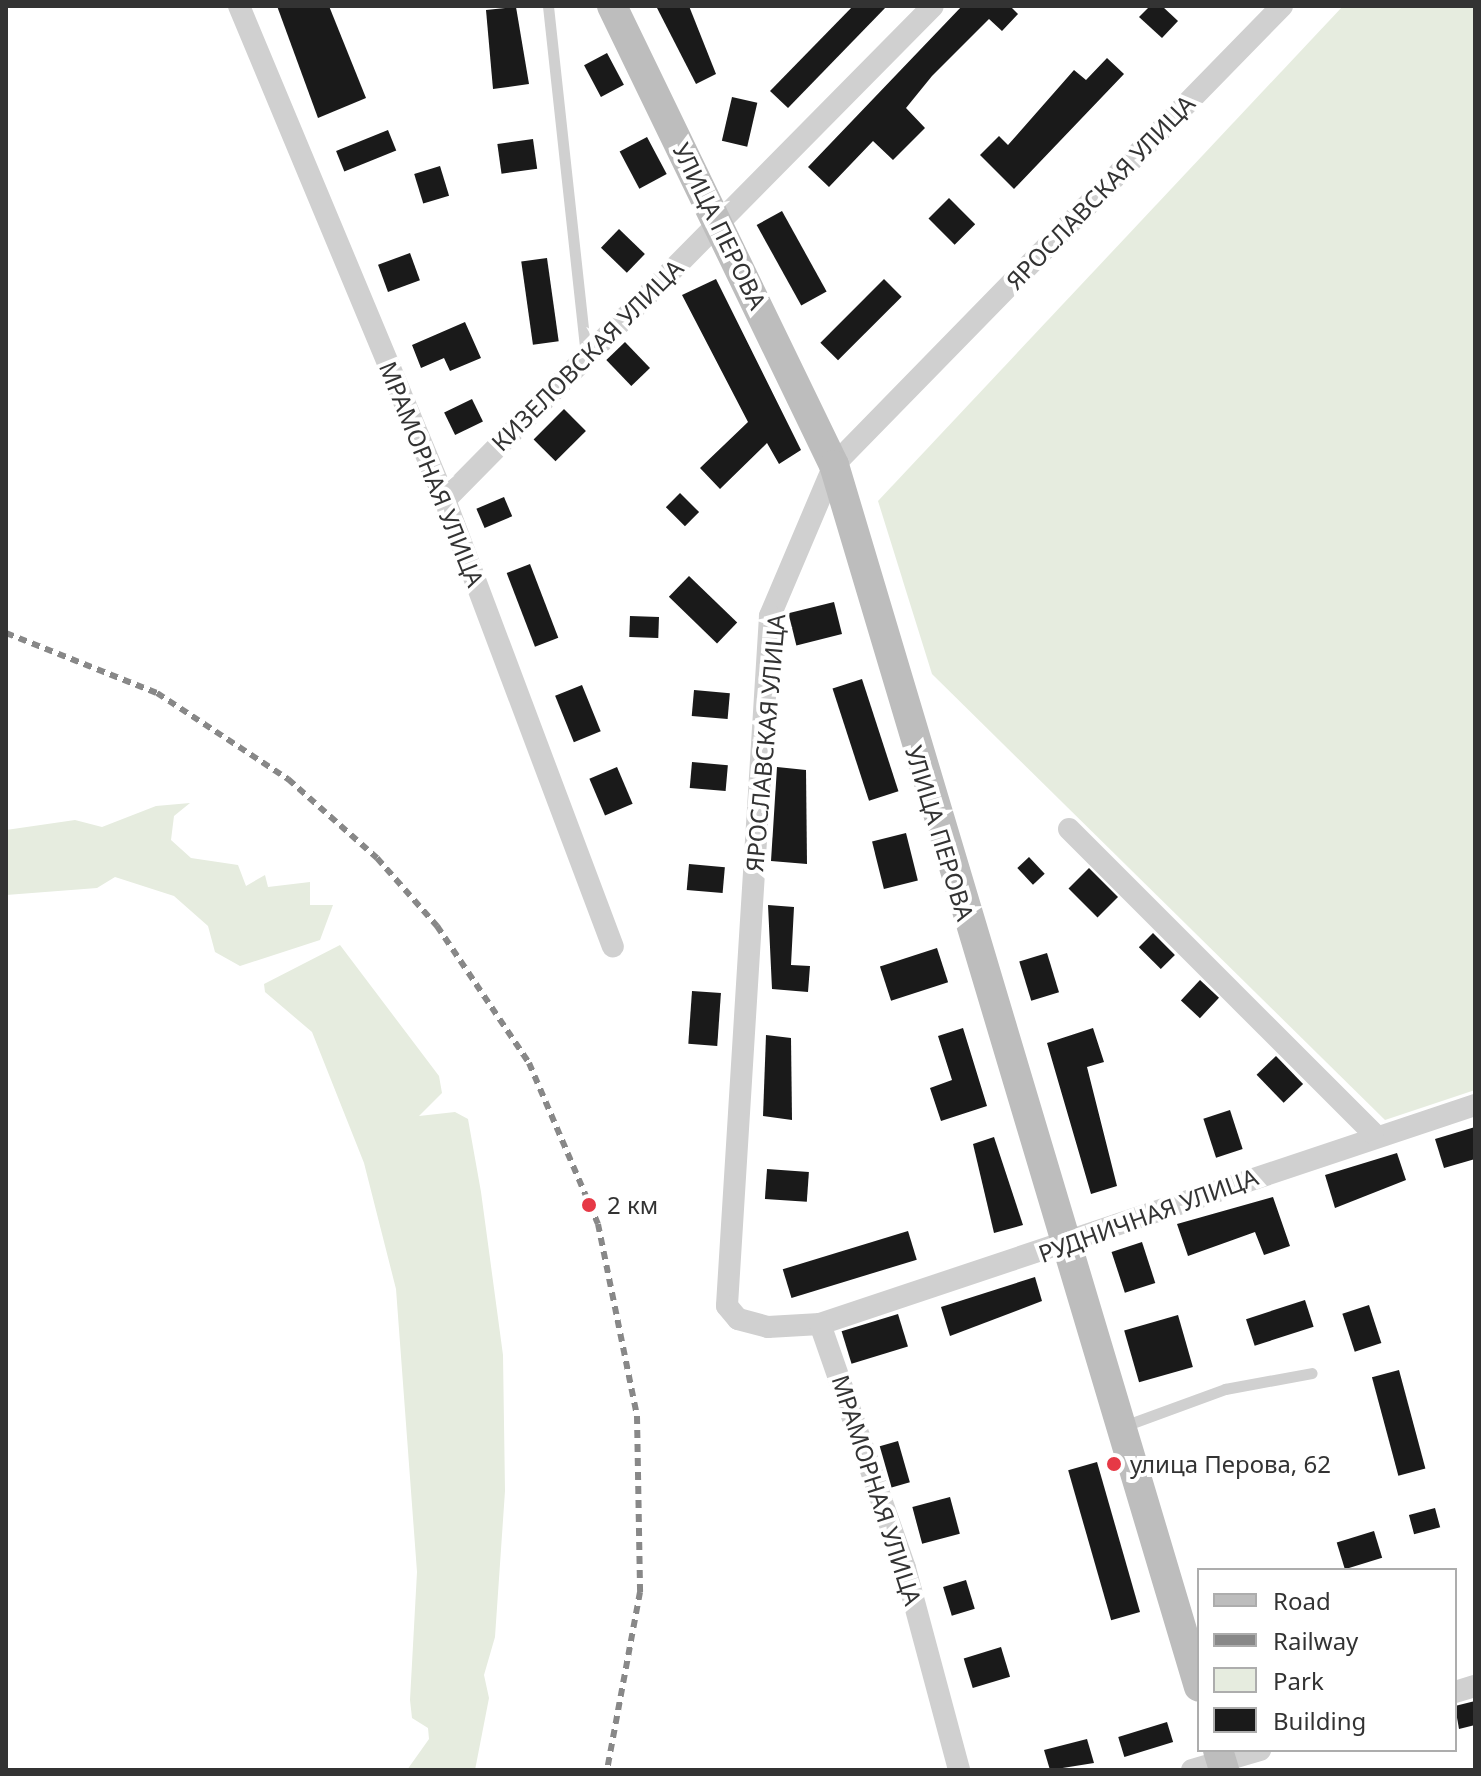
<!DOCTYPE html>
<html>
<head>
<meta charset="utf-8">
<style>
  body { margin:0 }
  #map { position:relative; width:1481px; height:1776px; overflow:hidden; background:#fff; font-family:"Noto Sans",sans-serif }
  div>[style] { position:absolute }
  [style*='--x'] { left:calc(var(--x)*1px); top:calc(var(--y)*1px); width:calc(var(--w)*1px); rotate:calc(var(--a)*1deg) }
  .green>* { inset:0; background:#e6ecdf }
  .building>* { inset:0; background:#1a1a1a; transform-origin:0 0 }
  .service>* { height:11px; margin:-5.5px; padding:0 5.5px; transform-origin:5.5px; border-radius:5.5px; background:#d0d0d0 }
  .minor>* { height:22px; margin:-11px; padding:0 11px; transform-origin:11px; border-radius:11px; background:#d0d0d0 }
  .secondary>* { height:30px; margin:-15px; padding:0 15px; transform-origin:15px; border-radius:15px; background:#bdbdbd }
  .rail>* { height:6px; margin-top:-3px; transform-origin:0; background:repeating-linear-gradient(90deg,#888 0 8px,transparent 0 14px) }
  .dots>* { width:22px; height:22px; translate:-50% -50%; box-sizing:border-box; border:4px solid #fff; border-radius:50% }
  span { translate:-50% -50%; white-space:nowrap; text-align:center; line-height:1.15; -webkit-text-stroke:8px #fff; paint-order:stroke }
  .street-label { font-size:24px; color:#333 }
  .poi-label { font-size:24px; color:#333 }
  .left { translate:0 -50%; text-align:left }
  .frame { position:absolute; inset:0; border:8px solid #333; pointer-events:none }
  .legend { position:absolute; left:1197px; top:1568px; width:260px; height:184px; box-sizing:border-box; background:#fff; border:2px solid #adadad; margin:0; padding:10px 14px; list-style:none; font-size:24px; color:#333 }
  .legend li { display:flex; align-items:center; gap:16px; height:40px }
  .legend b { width:40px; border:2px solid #adadad }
</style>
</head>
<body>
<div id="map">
  <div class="green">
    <i style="clip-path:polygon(1343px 6px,1475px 6px,1475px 1090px,1385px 1120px,932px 674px,878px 501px)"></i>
    <i style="clip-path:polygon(190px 803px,174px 816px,171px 840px,191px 858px,238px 865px,246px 886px,265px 875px,268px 887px,310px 882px,310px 905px,333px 905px,320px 940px,240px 966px,215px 952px,208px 926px,174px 896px,115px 877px,97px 888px,6px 895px,6px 830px,75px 820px,102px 827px,156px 806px)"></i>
    <i style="clip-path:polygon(340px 945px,439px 1076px,442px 1093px,419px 1116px,455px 1112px,468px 1119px,481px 1192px,503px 1355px,505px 1491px,495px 1637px,484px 1675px,489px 1698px,475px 1770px,407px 1770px,429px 1739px,428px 1728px,412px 1718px,410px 1700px,417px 1572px,396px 1289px,364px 1163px,312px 1032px,265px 992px,264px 984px)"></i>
  </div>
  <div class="building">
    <i style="clip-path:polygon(277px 6px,329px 6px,366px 98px,318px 118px)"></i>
    <i style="clip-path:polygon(656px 6px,689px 6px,716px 74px,696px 84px)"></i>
    <i style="clip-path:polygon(853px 6px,887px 6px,788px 108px,770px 91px)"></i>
    <i style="clip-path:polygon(962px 6px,1010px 6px,1018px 14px,1002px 31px,989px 19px,932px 76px,906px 108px,925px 128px,893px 160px,873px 141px,829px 187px,808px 167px)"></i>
    <i style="clip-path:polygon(1150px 6px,1162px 6px,1178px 21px,1162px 38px,1139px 17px)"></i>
    <i style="clip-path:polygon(516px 7px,529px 84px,493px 89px,486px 10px)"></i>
    <i style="left:607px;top:53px;width:36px;height:26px;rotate:62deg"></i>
    <i style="clip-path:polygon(1107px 58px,1124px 74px,1014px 189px,980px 155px,999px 136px,1008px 145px,1074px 70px,1086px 80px)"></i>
    <i style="left:732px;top:97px;width:26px;height:45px;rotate:13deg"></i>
    <i style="left:388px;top:130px;width:22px;height:56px;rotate:68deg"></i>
    <i style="left:647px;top:137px;width:42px;height:31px;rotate:62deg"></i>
    <i style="left:533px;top:139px;width:30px;height:36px;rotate:82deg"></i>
    <i style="left:440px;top:166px;width:31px;height:27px;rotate:73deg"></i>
    <i style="left:949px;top:198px;width:37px;height:29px;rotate:45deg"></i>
    <i style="left:782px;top:211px;width:92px;height:29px;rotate:61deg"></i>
    <i style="left:619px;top:229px;width:36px;height:26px;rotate:44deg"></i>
    <i style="left:410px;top:253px;width:29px;height:34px;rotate:70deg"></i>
    <i style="left:547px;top:258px;width:84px;height:26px;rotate:82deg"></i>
    <i style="clip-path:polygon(716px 279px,801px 450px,779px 464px,767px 443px,720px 489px,700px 468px,748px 422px,682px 295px)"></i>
    <i style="left:884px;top:279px;width:25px;height:90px;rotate:45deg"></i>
    <i style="clip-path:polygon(465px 322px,481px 358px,450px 371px,444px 358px,421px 368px,412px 345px)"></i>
    <i style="left:625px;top:342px;width:36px;height:26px;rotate:46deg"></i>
    <i style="left:472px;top:399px;width:25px;height:31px;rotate:64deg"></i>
    <i style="left:564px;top:409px;width:31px;height:43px;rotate:45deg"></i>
    <i style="left:680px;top:493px;width:27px;height:20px;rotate:45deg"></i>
    <i style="left:504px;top:497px;width:21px;height:30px;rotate:67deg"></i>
    <i style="left:530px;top:564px;width:79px;height:25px;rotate:69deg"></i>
    <i style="left:689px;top:576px;width:67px;height:29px;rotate:44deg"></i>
    <i style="left:834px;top:602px;width:33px;height:47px;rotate:76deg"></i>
    <i style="left:630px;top:616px;width:29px;height:21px;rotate:2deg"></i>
    <i style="left:862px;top:679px;width:118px;height:31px;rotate:72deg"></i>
    <i style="left:582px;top:685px;width:50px;height:29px;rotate:68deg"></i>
    <i style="left:694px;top:690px;width:36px;height:26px;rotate:5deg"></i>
    <i style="left:692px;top:762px;width:36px;height:26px;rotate:5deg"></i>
    <i style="left:617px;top:767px;width:40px;height:30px;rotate:67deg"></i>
    <i style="clip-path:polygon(777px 767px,806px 770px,807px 864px,771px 861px)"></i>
    <i style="left:906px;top:833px;width:49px;height:35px;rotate:76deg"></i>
    <i style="left:1029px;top:857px;width:23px;height:16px;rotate:47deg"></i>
    <i style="left:689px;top:864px;width:36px;height:26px;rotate:5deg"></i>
    <i style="left:1089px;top:868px;width:41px;height:29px;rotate:45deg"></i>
    <i style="clip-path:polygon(768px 905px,794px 907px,791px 965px,810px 966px,808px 992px,772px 989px)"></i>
    <i style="left:1153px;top:933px;width:31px;height:20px;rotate:45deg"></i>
    <i style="left:937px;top:948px;width:36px;height:60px;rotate:72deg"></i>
    <i style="left:1047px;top:953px;width:41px;height:29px;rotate:73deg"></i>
    <i style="left:1200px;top:980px;width:26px;height:28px;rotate:43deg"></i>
    <i style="left:692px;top:991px;width:29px;height:53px;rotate:4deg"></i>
    <i style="clip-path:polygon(963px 1028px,987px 1106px,941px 1121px,930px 1088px,952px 1080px,938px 1036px)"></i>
    <i style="clip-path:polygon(1093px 1028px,1104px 1062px,1087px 1067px,1117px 1186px,1091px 1194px,1047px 1043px)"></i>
    <i style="clip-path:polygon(766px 1035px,791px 1038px,792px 1120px,763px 1116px)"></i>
    <i style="left:1276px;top:1056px;width:39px;height:27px;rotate:46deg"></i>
    <i style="left:1230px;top:1110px;width:41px;height:28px;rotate:72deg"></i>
    <i style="clip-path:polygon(1475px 1127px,1475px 1159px,1444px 1168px,1435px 1139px)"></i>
    <i style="clip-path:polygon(994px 1137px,1023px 1225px,994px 1233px,973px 1144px)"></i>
    <i style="clip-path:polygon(1397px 1153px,1406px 1180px,1335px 1208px,1325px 1175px)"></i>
    <i style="left:767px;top:1169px;width:42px;height:30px;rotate:4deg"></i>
    <i style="clip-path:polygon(1273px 1197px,1290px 1246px,1264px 1255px,1255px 1232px,1188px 1256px,1177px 1224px)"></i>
    <i style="left:908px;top:1231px;width:30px;height:131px;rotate:73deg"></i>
    <i style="left:1142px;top:1242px;width:43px;height:32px;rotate:72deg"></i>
    <i style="clip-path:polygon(1035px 1277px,1042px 1301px,950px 1336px,941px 1307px)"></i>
    <i style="left:1305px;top:1300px;width:28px;height:62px;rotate:72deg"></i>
    <i style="left:1369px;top:1305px;width:40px;height:28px;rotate:72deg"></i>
    <i style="left:898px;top:1314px;width:34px;height:59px;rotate:73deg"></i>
    <i style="left:1178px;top:1315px;width:54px;height:56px;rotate:74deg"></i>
    <i style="left:1399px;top:1370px;width:102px;height:28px;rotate:75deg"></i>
    <i style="left:898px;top:1441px;width:43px;height:19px;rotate:74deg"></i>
    <i style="left:1097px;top:1462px;width:156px;height:30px;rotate:74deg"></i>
    <i style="left:950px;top:1497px;width:38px;height:39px;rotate:75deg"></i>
    <i style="left:1435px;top:1508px;width:20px;height:27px;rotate:75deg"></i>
    <i style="left:1374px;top:1531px;width:28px;height:39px;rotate:73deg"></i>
    <i style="left:966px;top:1580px;width:30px;height:24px;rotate:73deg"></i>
    <i style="left:1001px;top:1647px;width:31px;height:39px;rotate:73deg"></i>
    <i style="clip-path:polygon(1475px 1701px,1475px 1725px,1459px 1729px,1455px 1706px)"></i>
    <i style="left:1167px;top:1722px;width:21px;height:51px;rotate:73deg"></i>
    <i style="clip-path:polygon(1087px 1739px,1094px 1763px,1050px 1770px,1044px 1750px)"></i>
  </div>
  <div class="service">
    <i style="--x:548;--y:6;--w:351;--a:83.8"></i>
    <i style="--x:1124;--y:1426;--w:108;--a:-20.1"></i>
    <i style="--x:1225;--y:1389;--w:88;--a:-10.4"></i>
  </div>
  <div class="minor">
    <i style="--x:239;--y:6;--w:535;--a:67.36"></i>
    <i style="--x:445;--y:500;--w:477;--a:69.4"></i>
    <i style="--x:1282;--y:6;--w:641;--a:134.31"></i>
    <i style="--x:834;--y:465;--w:164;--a:113"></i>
    <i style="--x:770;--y:616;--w:691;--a:93.57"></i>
    <i style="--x:727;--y:1306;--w:17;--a:50"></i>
    <i style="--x:738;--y:1319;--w:31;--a:15"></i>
    <i style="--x:768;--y:1327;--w:52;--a:-3.3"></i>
    <i style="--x:820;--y:1324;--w:691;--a:-18.49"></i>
    <i style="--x:445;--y:500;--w:694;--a:-45.35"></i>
    <i style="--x:1069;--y:829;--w:430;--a:45"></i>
    <i style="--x:820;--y:1324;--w:258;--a:70.8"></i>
    <i style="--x:905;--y:1568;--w:209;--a:75"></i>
    <i style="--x:1455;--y:1692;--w:21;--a:-17"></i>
    <i style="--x:1192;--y:1770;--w:71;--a:-16.4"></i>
  </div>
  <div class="secondary">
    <i style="--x:612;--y:6;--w:510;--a:64.19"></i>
    <i style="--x:834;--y:465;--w:1275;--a:73.37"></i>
    <i style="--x:1218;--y:1750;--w:21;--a:73"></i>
  </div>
  <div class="rail">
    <i style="--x:6;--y:633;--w:162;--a:21.7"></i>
    <i style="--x:157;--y:693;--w:157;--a:33.3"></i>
    <i style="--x:288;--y:779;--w:119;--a:41.6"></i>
    <i style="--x:377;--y:858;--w:91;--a:48.6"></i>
    <i style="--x:437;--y:926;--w:165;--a:56.1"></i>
    <i style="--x:529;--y:1063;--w:175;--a:66.8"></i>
    <i style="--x:598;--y:1224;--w:196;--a:78.5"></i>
    <i style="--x:637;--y:1416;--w:176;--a:89"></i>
    <i style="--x:640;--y:1592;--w:181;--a:100.5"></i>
  </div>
  <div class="dots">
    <i style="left:589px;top:1205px;background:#e63946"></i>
    <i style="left:1114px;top:1464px;background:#e63946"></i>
  </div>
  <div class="street-label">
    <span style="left:1100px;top:192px;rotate:-46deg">ЯРОСЛАВСКАЯ УЛИЦА</span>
    <span style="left:720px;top:226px;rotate:64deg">УЛИЦА ПЕРОВА</span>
    <span style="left:587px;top:355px;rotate:-45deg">КИЗЕЛОВСКАЯ УЛИЦА</span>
    <span style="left:432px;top:474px;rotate:68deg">МРАМОРНАЯ УЛИЦА</span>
    <span style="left:765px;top:743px;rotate:-85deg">ЯРОСЛАВСКАЯ УЛИЦА</span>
    <span style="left:940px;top:833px;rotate:73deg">УЛИЦА ПЕРОВА</span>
    <span style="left:1148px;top:1215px;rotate:-20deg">РУДНИЧНАЯ УЛИЦА</span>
    <span style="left:877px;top:1490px;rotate:72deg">МРАМОРНАЯ УЛИЦА</span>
  </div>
  <div class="poi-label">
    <span class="left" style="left:607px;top:1205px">2 км</span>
    <span class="left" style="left:1130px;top:1464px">улица Перова, 62</span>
  </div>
  <div class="frame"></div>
  <ul class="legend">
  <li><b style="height:10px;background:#bdbdbd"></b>Road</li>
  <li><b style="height:10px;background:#888"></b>Railway</li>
  <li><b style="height:22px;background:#e6ecdf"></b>Park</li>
  <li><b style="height:22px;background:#1a1a1a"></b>Building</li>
  </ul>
</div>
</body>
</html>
